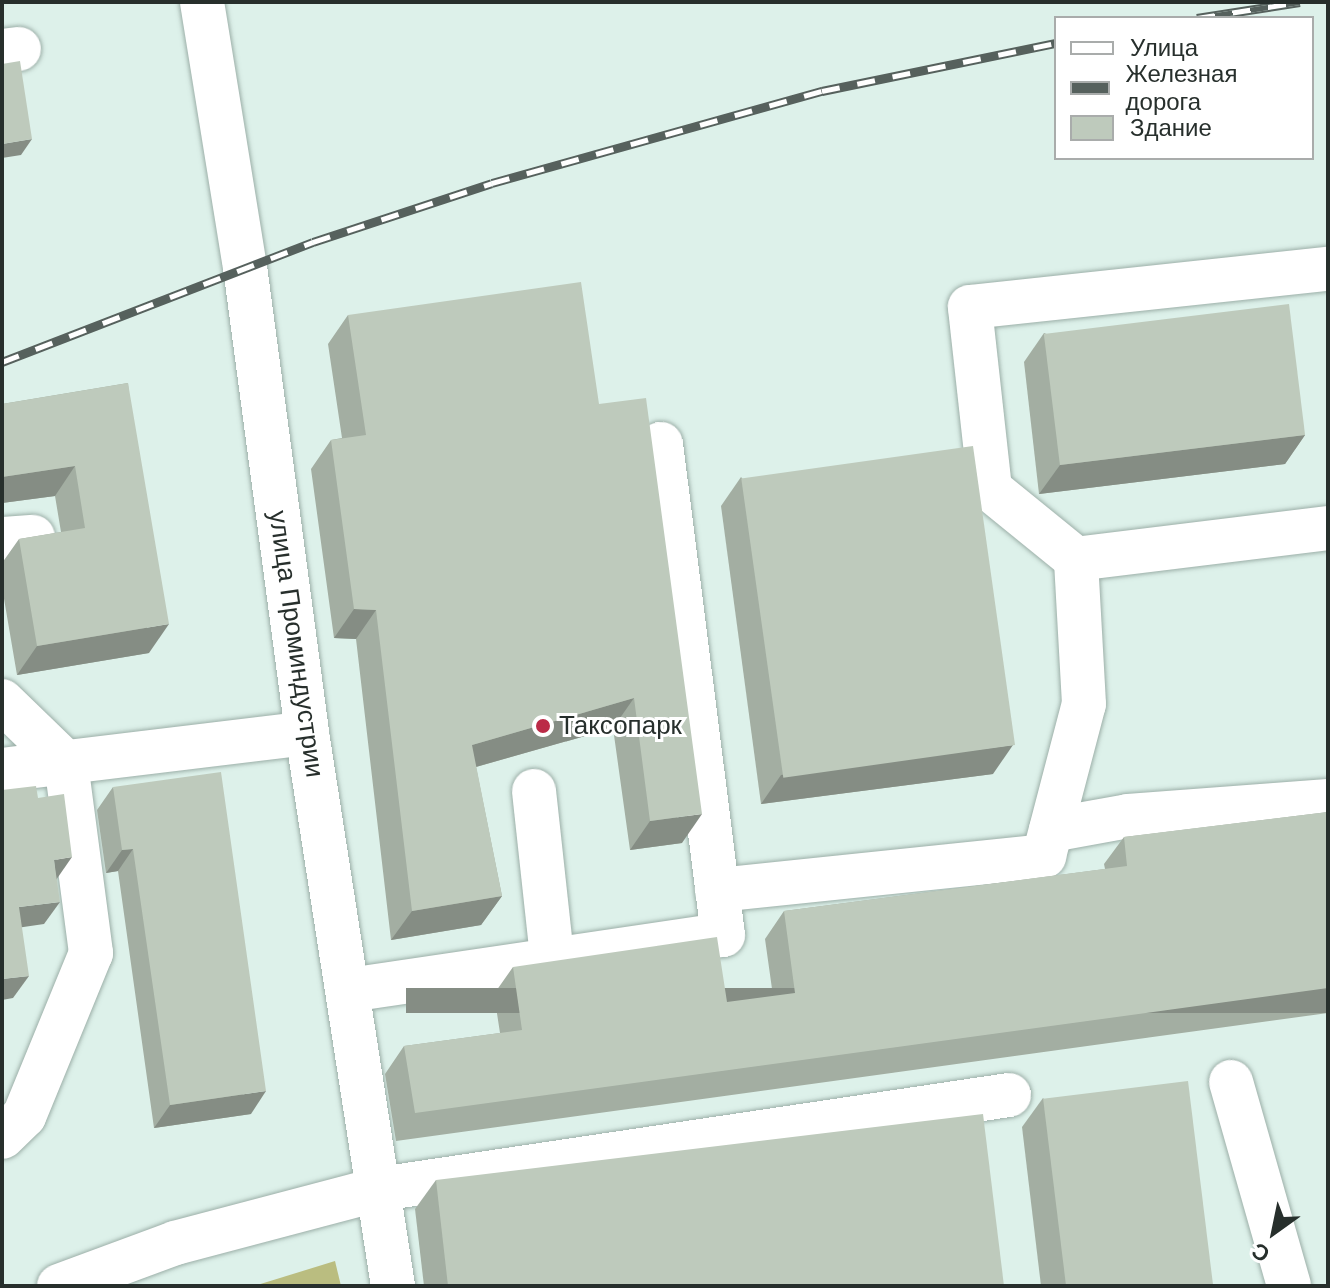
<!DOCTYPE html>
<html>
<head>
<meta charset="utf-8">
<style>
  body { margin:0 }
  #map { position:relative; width:1330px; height:1288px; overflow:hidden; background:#ddf1ea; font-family:Arial,sans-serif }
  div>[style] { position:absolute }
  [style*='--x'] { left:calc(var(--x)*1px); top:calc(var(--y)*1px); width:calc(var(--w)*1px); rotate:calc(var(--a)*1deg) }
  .green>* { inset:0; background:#babd80 }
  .roads { filter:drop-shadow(0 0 2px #9cafa8) drop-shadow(0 0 2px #9cafa8) }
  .minor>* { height:44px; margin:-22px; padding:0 22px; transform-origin:22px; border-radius:22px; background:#fff }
  .major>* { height:44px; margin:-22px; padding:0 22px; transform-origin:22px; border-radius:22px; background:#fff }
  .rail>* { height:9px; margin-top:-4.5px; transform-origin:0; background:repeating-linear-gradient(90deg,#fff 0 18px,#56615d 0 36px); box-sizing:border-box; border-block:2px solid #56615d }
  .wall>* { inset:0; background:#a3aea2 }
  .shaded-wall>* { inset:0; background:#858d84; transform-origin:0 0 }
  .building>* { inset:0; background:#becabc; transform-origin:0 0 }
  .dots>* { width:22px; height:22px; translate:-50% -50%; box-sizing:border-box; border:4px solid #fff; border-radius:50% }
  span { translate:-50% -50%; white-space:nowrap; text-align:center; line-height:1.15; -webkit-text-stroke:6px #fff; paint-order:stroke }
  .street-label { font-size:26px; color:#272f2c }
  .poi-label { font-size:26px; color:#272f2c }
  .left { translate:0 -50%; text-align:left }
  .frame { position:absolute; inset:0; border:4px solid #272f2c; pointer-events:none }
  .legend { position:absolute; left:1054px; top:16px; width:260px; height:144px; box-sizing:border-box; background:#fff; border:2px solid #a9acab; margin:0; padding:10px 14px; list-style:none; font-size:24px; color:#272f2c }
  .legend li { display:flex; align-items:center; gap:16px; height:40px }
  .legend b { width:40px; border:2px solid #a9acab }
  .north { position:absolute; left:1234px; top:1192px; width:80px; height:80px; -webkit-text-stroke:6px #fff; paint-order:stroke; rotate:213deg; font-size:22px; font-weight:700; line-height:32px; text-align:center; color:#272f2c }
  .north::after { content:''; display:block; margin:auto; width:28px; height:36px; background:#272f2c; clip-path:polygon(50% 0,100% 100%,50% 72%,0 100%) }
</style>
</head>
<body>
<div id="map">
  <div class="green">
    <i style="clip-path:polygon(335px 1261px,341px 1286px,254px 1286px)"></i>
  </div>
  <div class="roads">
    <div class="minor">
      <i style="--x:2;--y:51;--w:17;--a:-7"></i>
      <i style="--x:2;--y:539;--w:31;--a:-4"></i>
      <i style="--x:1076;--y:559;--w:111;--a:-140.9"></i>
      <i style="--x:990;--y:489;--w:183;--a:-96.3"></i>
      <i style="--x:970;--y:307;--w:360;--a:-6.1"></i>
      <i style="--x:2;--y:701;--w:89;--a:44.1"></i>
      <i style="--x:66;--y:763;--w:192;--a:82.5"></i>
      <i style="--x:91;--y:953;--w:176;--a:112.3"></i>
      <i style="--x:24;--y:1116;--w:30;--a:136"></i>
      <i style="--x:2;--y:770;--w:307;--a:-6.9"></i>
      <i style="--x:534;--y:791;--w:167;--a:83.8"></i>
      <i style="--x:1051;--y:830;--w:78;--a:-10.3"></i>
      <i style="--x:1128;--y:816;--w:201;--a:-4.3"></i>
      <i style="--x:717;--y:890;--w:329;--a:-5.9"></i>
      <i style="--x:1044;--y:856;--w:157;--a:-75.3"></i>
      <i style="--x:1084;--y:704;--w:145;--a:-93.2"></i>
      <i style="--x:1076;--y:559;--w:254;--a:-7"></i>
      <i style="--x:349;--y:990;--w:378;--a:-8.4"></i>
      <i style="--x:723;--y:935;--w:495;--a:-97.2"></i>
      <i style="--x:1231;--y:1082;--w:212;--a:74.1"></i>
      <i style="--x:59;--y:1286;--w:124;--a:-20.3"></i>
      <i style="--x:175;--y:1243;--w:212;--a:-14.8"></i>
      <i style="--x:380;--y:1189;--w:636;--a:-8.5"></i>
    </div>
    <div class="major">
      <i style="--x:202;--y:2;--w:268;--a:80.8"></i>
      <i style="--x:245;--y:267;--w:470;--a:82.4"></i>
      <i style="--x:307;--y:733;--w:560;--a:81.16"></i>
    </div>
  </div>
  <div class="rail">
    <i style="--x:1197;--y:18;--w:104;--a:-8.8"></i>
    <i style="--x:2;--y:362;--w:333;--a:-21.1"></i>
    <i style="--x:313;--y:242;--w:188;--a:-18.2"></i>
    <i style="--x:492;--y:183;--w:343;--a:-15.6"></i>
    <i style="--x:822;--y:91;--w:239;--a:-11.6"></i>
  </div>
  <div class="wall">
    <i style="clip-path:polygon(348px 315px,599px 404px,682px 843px,630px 850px,613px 728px,476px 767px,502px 896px,481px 925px,391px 940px,356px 639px,334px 638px,311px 469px,331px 440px,342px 438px,328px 344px)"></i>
    <i style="clip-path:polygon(1044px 333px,1305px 435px,1285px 464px,1039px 494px,1024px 362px)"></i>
    <i style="clip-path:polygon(128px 383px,149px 653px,17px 675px,2px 587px,2px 563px,19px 539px,61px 532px,55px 496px,2px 503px,2px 404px)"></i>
    <i style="clip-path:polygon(741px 477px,993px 774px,761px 804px,721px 506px)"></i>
    <i style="clip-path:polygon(113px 787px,251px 1114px,154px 1128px,118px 871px,106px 873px,97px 810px)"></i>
    <i style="clip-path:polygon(1328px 812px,1328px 1013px,396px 1141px,385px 1074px,404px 1046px,500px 1033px,494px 994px,513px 967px,727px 1002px,773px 996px,765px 939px,784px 911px,1105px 869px,1104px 864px,1124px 837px)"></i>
    <i style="clip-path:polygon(1043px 1098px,1212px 1286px,1041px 1286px,1022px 1127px)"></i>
    <i style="clip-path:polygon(436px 1180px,1004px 1286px,424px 1286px,415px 1209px)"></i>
  </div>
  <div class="shaded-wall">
    <i style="clip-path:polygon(32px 139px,21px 155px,2px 158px,2px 144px)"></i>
    <i style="clip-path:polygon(1305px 435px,1285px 464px,1039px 494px,1060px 465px)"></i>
    <i style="clip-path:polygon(75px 466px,55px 496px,2px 503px,2px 477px)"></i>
    <i style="clip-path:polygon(354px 609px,376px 610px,356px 639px,334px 638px)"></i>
    <i style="clip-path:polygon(169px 624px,149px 653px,17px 675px,37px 646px)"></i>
    <i style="clip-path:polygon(634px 698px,613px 728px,451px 774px,472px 745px)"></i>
    <i style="clip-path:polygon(1013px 745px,993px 774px,761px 804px,781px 775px)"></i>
    <i style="clip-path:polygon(702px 814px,682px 843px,630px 850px,650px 821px)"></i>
    <i style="clip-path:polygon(133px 849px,118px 871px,106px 873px,122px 850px)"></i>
    <i style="clip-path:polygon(72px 857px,56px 880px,54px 860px)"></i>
    <i style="clip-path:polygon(502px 896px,481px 925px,391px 940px,412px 911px)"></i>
    <i style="clip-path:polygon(60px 902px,44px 924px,3px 930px,19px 907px)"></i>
    <i style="clip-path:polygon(29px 976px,13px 998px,2px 1000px,2px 979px)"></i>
    <i style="left:1328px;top:988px;width:25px;height:922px;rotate:90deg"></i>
    <i style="clip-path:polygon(266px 1091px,251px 1114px,154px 1128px,170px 1105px)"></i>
  </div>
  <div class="building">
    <i style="clip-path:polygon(20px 61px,32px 139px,2px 144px,2px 64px)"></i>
    <i style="clip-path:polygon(581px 282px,599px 404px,646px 398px,702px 814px,650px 821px,634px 698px,472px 745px,502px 896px,412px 911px,376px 610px,354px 609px,331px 440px,366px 435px,348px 315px)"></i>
    <i style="left:1289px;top:304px;width:132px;height:247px;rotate:83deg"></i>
    <i style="clip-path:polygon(128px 383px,169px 624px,37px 646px,19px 539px,85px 528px,75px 466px,2px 477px,2px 404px)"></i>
    <i style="left:973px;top:446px;width:302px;height:234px;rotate:82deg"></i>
    <i style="clip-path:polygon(221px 772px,266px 1091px,170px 1105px,133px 849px,122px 850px,113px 787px)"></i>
    <i style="clip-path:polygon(36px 786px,38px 798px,64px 794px,72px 857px,54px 860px,60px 902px,19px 907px,29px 976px,2px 979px,2px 790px)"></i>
    <i style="clip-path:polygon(1328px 812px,1328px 988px,415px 1113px,404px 1046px,522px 1030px,513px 967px,717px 937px,727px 1002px,795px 993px,784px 911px,1127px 866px,1124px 837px)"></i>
    <i style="left:1188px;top:1081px;width:206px;height:146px;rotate:83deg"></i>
    <i style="clip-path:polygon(983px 1114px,1004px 1286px,448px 1286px,436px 1180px)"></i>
  </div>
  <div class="dots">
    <i style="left:543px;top:726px;background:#bb2b47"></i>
  </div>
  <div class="street-label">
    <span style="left:296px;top:644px;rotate:82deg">улица Проминдустрии</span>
  </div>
  <div class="poi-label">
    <span class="left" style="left:559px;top:726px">Таксопарк</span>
  </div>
  <div class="frame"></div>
  <ul class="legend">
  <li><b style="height:10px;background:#fff"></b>Улица</li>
  <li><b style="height:10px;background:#56615d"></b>Железная дорога</li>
  <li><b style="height:22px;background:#becabc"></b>Здание</li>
  </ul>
  <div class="north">С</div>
</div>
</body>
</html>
